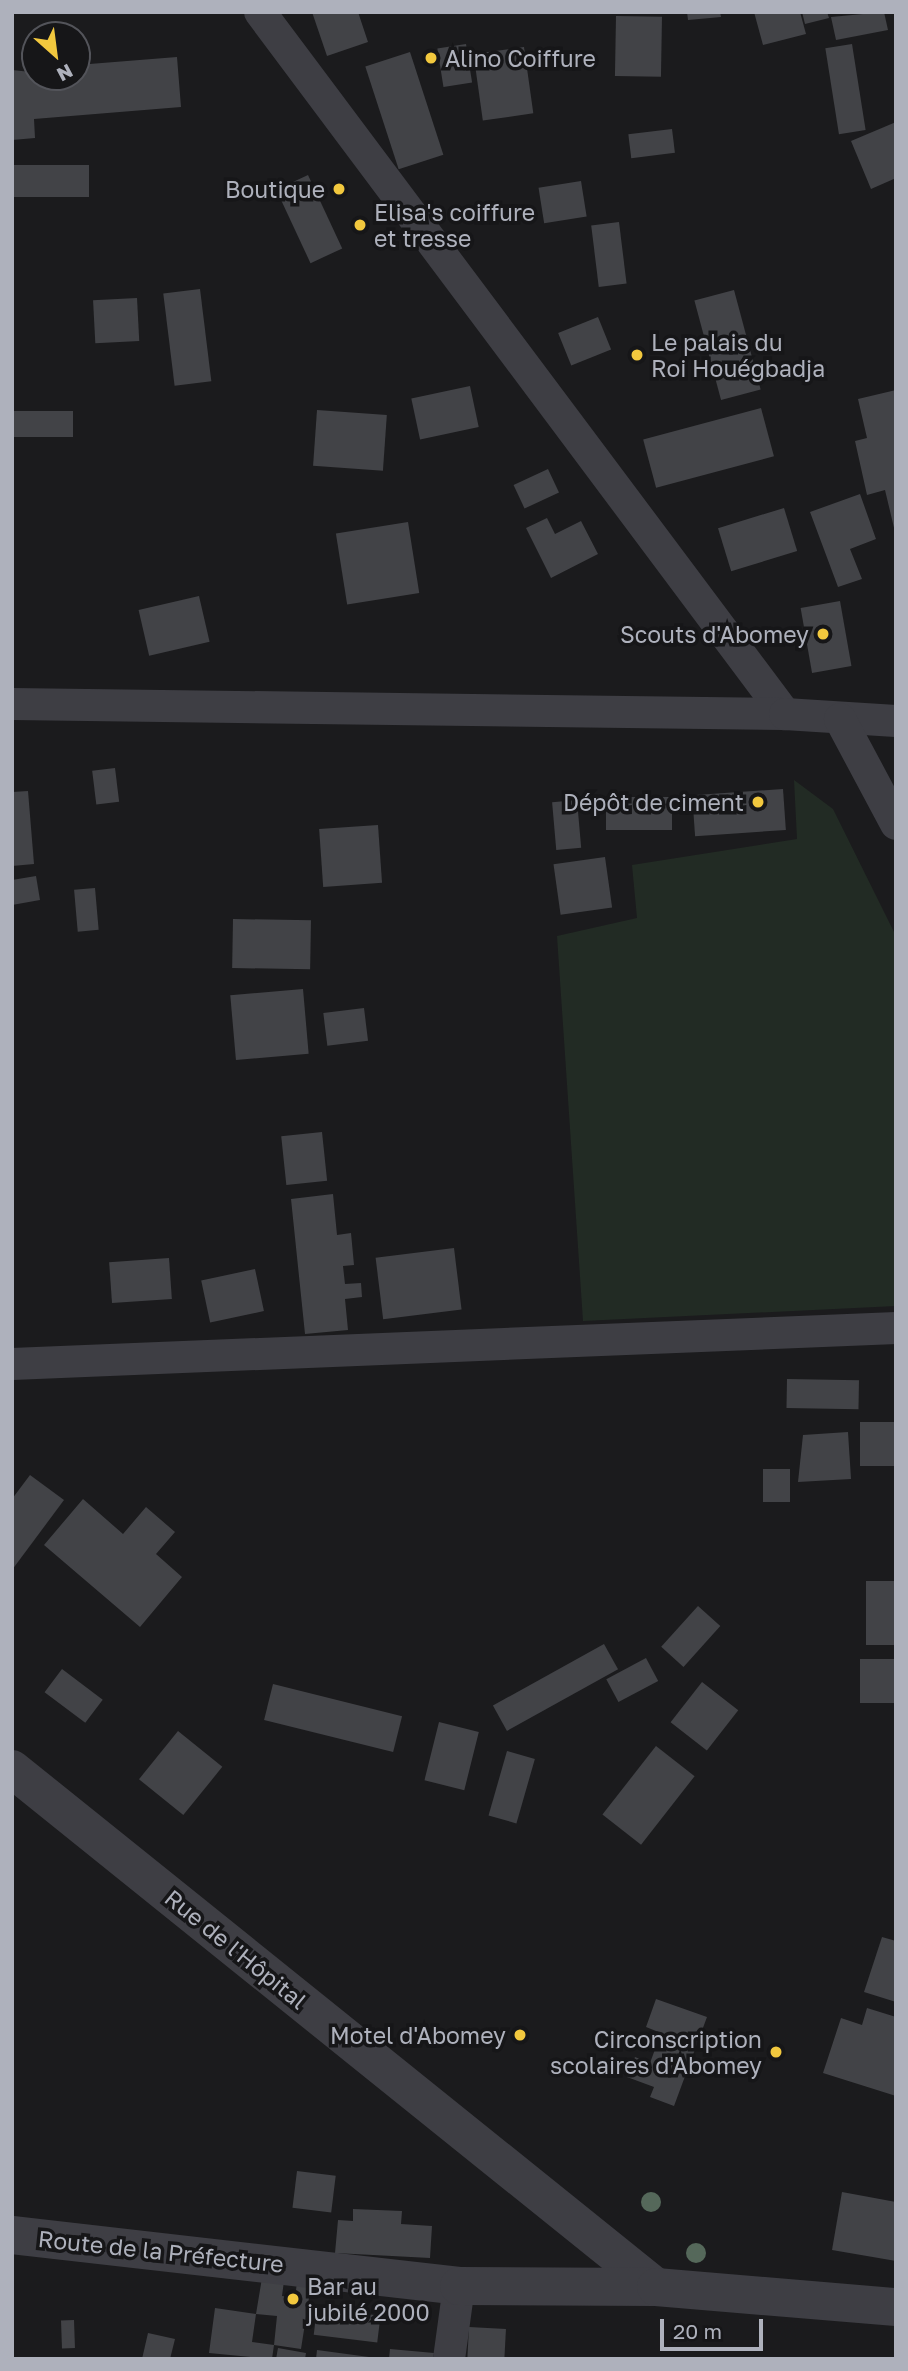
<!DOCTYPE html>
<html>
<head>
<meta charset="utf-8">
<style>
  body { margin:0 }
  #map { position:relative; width:908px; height:2371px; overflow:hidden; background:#1b1b1d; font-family:"Golos Text",sans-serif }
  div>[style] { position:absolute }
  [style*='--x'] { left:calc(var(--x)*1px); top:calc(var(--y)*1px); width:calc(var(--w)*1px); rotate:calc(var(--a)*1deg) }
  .green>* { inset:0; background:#222b24 }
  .building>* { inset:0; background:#424347; transform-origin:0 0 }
  .minor>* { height:32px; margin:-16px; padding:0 16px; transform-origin:16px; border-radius:16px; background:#3e3e44 }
  .tertiary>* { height:38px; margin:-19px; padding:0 19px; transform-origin:19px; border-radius:19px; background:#3e3e44 }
  .trees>* { width:20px; height:20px; margin:-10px; border-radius:50%; background:#55685a }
  .dots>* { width:19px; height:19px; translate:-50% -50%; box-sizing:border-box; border:4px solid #161618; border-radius:50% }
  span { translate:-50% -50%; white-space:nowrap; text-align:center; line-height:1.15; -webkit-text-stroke:7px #161618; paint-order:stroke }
  .poi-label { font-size:23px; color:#aeb1bc }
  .left { translate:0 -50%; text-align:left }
  .right { translate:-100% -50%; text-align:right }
  .street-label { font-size:23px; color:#aeb1bc }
  .frame { position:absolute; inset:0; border:14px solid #aeb1bc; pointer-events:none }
  .north { position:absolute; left:21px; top:21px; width:70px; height:70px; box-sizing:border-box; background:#161618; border:2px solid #53545a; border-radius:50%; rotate:152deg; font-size:19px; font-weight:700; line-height:28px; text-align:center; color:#aeb1bc }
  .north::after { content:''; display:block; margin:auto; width:24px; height:32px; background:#f2c83e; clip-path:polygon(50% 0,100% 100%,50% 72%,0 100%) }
  .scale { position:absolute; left:660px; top:2319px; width:103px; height:32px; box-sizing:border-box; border:4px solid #aeb1bc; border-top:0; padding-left:9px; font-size:21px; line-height:24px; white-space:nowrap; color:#aeb1bc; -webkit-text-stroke:5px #161618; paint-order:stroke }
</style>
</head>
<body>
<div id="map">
  <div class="green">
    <i style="clip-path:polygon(794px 780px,833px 809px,896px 936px,896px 1306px,583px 1321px,557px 936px,637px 918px,632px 865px,797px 839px)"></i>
  </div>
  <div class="building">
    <i style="clip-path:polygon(312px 12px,358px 12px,368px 42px,327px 56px)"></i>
    <i style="clip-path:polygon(687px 12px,720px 12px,721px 17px,688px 20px)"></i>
    <i style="clip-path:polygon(754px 12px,800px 12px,806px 34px,763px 45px)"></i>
    <i style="clip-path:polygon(802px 12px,827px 12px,829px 18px,805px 24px)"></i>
    <i style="clip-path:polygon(884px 12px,888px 30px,836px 40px,831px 17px)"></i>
    <i style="left:616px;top:16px;width:46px;height:60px;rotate:1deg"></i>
    <i style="left:466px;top:44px;width:39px;height:29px;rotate:81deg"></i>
    <i style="left:852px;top:44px;width:87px;height:27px;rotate:81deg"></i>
    <i style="left:524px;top:47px;width:67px;height:51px;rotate:82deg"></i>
    <i style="left:410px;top:52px;width:108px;height:47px;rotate:72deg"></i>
    <i style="clip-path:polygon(177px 57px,181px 107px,34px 119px,35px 138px,12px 140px,12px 70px,77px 77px,77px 65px)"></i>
    <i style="clip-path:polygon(896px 122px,896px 178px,871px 189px,851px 141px)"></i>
    <i style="left:672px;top:129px;width:24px;height:44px;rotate:83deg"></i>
    <i style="left:89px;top:165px;width:32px;height:77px;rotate:90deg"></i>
    <i style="left:308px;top:175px;width:81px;height:35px;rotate:65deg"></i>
    <i style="left:581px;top:181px;width:36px;height:43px;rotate:81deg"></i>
    <i style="left:619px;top:222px;width:62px;height:28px;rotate:83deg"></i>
    <i style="left:200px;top:289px;width:93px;height:37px;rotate:83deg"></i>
    <i style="left:734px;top:290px;width:103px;height:41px;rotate:75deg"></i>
    <i style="left:137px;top:298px;width:43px;height:44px;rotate:87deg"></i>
    <i style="left:598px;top:317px;width:35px;height:43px;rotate:68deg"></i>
    <i style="left:470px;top:386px;width:42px;height:60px;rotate:78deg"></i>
    <i style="clip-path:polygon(896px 390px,896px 532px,895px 532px,885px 490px,867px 495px,855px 441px,867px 438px,858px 399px)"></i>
    <i style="left:761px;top:408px;width:50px;height:122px;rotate:75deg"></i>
    <i style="left:317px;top:410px;width:70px;height:56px;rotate:4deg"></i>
    <i style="left:12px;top:411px;width:61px;height:26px"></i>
    <i style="left:548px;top:469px;width:26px;height:38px;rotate:65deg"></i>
    <i style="clip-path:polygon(860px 494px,876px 539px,850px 549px,862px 579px,838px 587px,810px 512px)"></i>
    <i style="left:784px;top:508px;width:45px;height:69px;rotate:73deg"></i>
    <i style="clip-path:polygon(547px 518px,555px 534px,581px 521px,598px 554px,551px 578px,526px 528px)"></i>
    <i style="left:408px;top:522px;width:72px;height:73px;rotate:81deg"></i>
    <i style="left:199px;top:596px;width:47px;height:62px;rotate:77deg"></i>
    <i style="left:840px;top:601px;width:66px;height:40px;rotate:80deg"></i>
    <i style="left:115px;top:768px;width:34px;height:23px;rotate:83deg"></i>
    <i style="left:783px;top:789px;width:41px;height:91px;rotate:86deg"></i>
    <i style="clip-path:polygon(28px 791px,34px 864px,12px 866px,12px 792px)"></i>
    <i style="left:606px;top:797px;width:66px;height:33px"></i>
    <i style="left:577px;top:800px;width:48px;height:25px;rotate:85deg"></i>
    <i style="left:378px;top:825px;width:58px;height:59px;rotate:86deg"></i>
    <i style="left:605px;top:857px;width:51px;height:52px;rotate:82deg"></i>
    <i style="clip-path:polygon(36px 876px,40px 900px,12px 905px,12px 880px)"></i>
    <i style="left:95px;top:888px;width:42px;height:21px;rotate:85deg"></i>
    <i style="left:233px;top:919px;width:78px;height:49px;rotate:1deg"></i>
    <i style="left:303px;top:989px;width:65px;height:73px;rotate:85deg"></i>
    <i style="left:364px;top:1008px;width:33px;height:41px;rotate:83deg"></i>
    <i style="left:322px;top:1132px;width:49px;height:41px;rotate:84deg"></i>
    <i style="clip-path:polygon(333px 1194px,337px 1235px,351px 1233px,354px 1265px,343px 1266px,345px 1284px,361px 1283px,362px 1297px,345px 1299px,348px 1330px,305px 1334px,291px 1199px)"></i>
    <i style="left:454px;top:1248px;width:62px;height:79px;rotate:83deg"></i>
    <i style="left:169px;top:1258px;width:41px;height:60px;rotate:86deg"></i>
    <i style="left:255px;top:1269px;width:43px;height:55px;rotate:78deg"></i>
    <i style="left:787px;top:1379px;width:72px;height:29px;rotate:1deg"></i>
    <i style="left:896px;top:1422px;width:44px;height:36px;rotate:90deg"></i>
    <i style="clip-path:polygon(848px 1432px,851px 1479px,798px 1482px,803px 1435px)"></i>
    <i style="left:763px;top:1469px;width:27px;height:33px"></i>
    <i style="clip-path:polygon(30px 1475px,64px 1500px,12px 1570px,12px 1499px)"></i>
    <i style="clip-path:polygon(83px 1499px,123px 1534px,146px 1507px,175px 1532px,156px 1554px,182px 1577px,140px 1627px,44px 1545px)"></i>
    <i style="left:866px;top:1581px;width:30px;height:64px"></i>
    <i style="left:698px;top:1606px;width:30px;height:55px;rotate:42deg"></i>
    <i style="left:604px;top:1644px;width:29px;height:127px;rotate:61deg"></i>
    <i style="left:646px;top:1658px;width:26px;height:45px;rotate:62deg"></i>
    <i style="left:896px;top:1659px;width:44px;height:36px;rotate:90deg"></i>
    <i style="left:62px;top:1669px;width:51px;height:29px;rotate:37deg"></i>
    <i style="left:702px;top:1682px;width:46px;height:51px;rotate:38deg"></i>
    <i style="left:273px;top:1684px;width:133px;height:37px;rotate:14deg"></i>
    <i style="left:439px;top:1722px;width:41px;height:60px;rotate:14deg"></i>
    <i style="left:178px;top:1731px;width:57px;height:62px;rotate:39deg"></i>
    <i style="left:656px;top:1746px;width:49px;height:87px;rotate:38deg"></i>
    <i style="left:507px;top:1751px;width:29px;height:67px;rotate:16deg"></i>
    <i style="clip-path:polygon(882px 1937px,896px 1941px,896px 2002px,864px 1992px)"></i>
    <i style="clip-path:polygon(656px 1999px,707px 2017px,674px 2106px,650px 2097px,654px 2087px,627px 2077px,635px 2057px,650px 2063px,661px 2033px,646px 2027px)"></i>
    <i style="clip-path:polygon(867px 2008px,896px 2017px,896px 2096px,823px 2073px,841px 2018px,862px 2025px)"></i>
    <i style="left:297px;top:2171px;width:39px;height:37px;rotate:7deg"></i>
    <i style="clip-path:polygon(842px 2192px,896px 2202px,896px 2261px,832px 2250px)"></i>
    <i style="clip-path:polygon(353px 2209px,402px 2211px,401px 2224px,432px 2226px,430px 2258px,335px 2253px,338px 2220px,353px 2221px)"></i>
    <i style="clip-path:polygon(262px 2278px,284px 2281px,282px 2296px,295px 2298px,297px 2282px,311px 2285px,301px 2349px,274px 2345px,272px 2359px,209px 2353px,215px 2308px,256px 2314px,252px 2342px,274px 2345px,277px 2316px,256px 2314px)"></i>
    <i style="left:317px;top:2308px;width:64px;height:27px;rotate:7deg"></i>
    <i style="left:74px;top:2320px;width:28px;height:13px;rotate:88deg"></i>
    <i style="left:469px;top:2327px;width:37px;height:32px;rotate:3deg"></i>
    <i style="clip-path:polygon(148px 2333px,175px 2339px,170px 2359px,142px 2359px)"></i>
    <i style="clip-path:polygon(278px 2348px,306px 2353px,305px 2359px,276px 2359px)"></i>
    <i style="clip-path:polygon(390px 2349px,434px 2353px,433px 2359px,389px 2359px)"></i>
    <i style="clip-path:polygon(317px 2350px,369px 2357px,369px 2359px,316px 2359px)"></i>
  </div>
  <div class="minor">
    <i style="--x:260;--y:12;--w:877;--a:53.21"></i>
    <i style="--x:12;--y:704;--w:773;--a:0.74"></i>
    <i style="--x:785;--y:714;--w:111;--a:3.6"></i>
    <i style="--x:840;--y:719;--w:119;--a:61.9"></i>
    <i style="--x:12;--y:1364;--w:885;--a:-2.33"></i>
    <i style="--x:449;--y:2359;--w:74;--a:-82.2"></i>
  </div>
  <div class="tertiary">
    <i style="--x:12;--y:1769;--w:826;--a:38.81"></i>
    <i style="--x:12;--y:2235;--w:450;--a:6.5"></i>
    <i style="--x:459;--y:2286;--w:197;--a:0.3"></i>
    <i style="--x:656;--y:2287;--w:241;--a:4.8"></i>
  </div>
  <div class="trees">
    <i style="left:651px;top:2202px"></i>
    <i style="left:696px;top:2253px"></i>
  </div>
  <div class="dots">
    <i style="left:431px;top:58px;background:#f2c83e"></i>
    <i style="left:339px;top:189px;background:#f2c83e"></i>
    <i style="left:360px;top:225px;background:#f2c83e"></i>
    <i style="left:637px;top:355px;background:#f2c83e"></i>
    <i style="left:823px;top:634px;background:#f2c83e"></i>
    <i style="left:758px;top:802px;background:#f2c83e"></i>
    <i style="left:520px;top:2035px;background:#f2c83e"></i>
    <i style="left:776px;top:2052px;background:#f2c83e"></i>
    <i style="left:293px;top:2299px;background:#f2c83e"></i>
  </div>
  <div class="poi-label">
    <span class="left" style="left:445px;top:58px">Alino Coiffure</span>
    <span class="right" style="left:325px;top:189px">Boutique</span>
    <span class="left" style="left:374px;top:225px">Elisa's coiffure<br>et tresse</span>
    <span class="left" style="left:651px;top:355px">Le palais du<br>Roi Houégbadja</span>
    <span class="right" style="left:809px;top:634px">Scouts d'Abomey</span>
    <span class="right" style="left:744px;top:802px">Dépôt de ciment</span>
    <span class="right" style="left:506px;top:2035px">Motel d'Abomey</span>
    <span class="right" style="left:762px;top:2052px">Circonscription<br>scolaires d'Abomey</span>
    <span class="left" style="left:307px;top:2299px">Bar au<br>jubilé 2000</span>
  </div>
  <div class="street-label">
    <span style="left:236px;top:1949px;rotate:39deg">Rue de l'Hôpital</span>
    <span style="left:161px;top:2251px;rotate:6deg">Route de la Préfecture</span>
  </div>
  <div class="frame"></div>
  <div class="north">N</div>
  <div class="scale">20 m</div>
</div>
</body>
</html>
